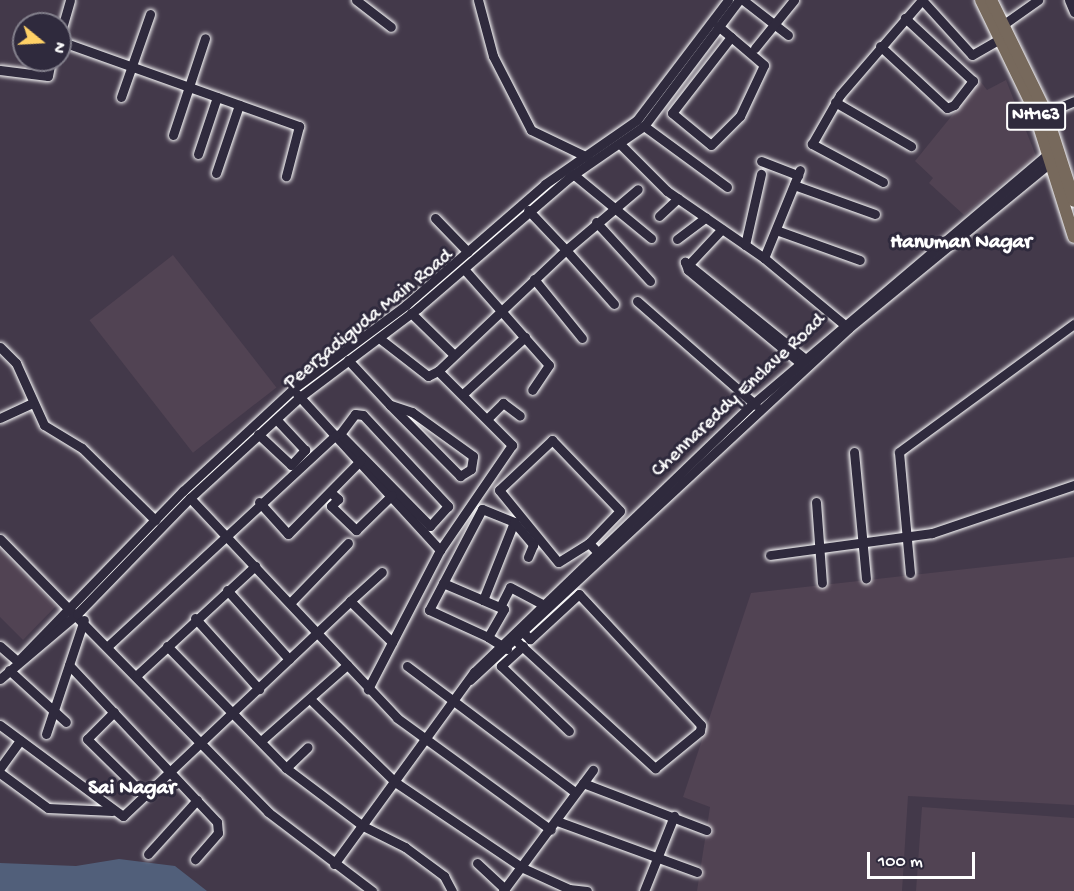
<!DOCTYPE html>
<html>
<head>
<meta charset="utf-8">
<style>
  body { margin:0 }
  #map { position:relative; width:1074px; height:891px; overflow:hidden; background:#43394a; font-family:"Gochi Hand",sans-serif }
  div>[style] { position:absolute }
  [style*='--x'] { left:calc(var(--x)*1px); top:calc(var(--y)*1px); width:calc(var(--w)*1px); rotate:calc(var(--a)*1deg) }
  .built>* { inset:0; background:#514353; transform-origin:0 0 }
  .water>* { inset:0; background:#515f7a }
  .roads { filter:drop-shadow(0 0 2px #fff) drop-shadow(0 0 2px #fff) }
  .minor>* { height:9px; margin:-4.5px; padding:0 4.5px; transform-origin:4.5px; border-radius:4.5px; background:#2f2a3d }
  .highway>* { height:12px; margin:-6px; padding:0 6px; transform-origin:6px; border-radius:6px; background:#77695c }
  span { translate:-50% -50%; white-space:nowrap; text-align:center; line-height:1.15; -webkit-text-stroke:6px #2f2a3d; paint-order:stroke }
  .shield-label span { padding:2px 4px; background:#2f2a3d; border:2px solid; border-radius:4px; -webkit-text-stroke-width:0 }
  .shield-label { font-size:18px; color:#fff; font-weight:700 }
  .street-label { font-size:20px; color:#fff }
  .neighbourhood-label { font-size:21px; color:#fff; font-weight:700 }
  .north { position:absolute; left:12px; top:12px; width:60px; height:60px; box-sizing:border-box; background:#2f2a3d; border:2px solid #827f8b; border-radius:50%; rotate:108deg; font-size:16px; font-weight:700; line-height:24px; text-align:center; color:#fff }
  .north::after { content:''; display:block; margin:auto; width:21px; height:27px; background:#ffd166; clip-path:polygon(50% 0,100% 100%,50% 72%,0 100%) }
  .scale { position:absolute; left:867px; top:852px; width:108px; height:27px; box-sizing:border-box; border:3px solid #fff; border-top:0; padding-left:8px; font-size:18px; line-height:21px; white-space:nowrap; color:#fff; -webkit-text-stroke:4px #2f2a3d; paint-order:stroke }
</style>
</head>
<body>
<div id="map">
  <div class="built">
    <i style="clip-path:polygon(1006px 80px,1036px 156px,964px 215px,929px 183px,933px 178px,915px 161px,980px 81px,987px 90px)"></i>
    <i style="left:173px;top:255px;width:168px;height:106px;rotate:52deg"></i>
    <i style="clip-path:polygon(0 549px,56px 606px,23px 640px,0 617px)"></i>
    <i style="clip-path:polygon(1074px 557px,1074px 805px,908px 796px,902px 891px,697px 891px,710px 807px,683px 797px,751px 593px)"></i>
    <i style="clip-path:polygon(922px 807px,1074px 818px,1074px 891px,916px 891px)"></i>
  </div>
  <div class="water">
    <i style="clip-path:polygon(119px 859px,175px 866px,207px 891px,0 891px,0 863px,76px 866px)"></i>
  </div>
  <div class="roads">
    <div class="minor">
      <i style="--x:356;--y:0;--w:44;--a:37.6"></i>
      <i style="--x:478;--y:0;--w:58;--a:75"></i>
      <i style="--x:493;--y:56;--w:83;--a:62.8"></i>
      <i style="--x:531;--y:130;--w:62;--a:25.7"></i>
      <i style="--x:743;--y:0;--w:57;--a:37.9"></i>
      <i style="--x:922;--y:0;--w:74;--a:47.7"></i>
      <i style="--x:972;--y:55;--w:34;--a:-30"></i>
      <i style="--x:1069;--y:0;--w:13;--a:67"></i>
      <i style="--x:1004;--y:24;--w:42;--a:-35.2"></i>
      <i style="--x:718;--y:26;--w:17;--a:40"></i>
      <i style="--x:731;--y:37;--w:96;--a:127.8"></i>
      <i style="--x:672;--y:113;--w:50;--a:39.4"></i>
      <i style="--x:711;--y:145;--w:41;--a:-45"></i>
      <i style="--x:740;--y:116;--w:56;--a:-64.8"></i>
      <i style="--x:764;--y:65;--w:43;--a:-139.7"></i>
      <i style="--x:60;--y:35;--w:36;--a:-74"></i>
      <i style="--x:60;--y:41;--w:254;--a:19.6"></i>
      <i style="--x:299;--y:126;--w:52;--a:104.6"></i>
      <i style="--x:880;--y:46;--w:91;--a:42.8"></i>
      <i style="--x:947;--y:108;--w:8;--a:-23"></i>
      <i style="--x:954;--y:105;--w:31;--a:-52"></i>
      <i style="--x:973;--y:81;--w:93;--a:-137.2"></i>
      <i style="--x:755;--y:48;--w:62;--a:-50.9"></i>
      <i style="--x:0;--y:70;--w:48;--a:7.1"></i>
      <i style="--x:48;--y:76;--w:16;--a:-79"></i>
      <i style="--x:121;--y:97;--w:88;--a:-70.7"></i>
      <i style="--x:835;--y:102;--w:88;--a:30.1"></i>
      <i style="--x:1046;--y:113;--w:30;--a:-23"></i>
      <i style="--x:644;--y:126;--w:103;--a:36.3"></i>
      <i style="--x:173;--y:135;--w:102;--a:-71.7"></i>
      <i style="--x:621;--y:145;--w:65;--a:45"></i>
      <i style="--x:667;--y:191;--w:118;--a:34.6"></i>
      <i style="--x:764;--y:258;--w:108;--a:39.7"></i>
      <i style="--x:198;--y:154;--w:60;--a:-71.6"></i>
      <i style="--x:761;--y:161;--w:40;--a:21"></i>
      <i style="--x:216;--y:173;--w:72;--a:-71.3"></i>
      <i style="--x:573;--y:174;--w:101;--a:39.4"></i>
      <i style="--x:883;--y:182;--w:81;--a:-151.8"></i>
      <i style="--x:812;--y:144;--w:56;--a:-60.3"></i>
      <i style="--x:840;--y:95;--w:125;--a:-49.2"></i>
      <i style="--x:794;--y:185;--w:86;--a:19.7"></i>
      <i style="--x:659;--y:216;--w:26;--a:-43"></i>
      <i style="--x:435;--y:218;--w:47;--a:45.9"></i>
      <i style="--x:596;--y:222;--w:80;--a:47.5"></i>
      <i style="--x:776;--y:230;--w:89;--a:19.7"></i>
      <i style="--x:677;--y:239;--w:36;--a:-37"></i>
      <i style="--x:745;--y:245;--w:73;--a:-77.3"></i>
      <i style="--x:764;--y:258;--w:95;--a:-67.8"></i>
      <i style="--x:691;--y:262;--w:45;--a:-46.8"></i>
      <i style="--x:464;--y:269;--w:128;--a:48.5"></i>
      <i style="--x:549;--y:365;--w:30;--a:124"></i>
      <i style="--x:534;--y:279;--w:76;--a:50.9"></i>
      <i style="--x:637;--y:301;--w:158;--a:41.2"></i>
      <i style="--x:614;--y:304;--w:72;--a:-131.6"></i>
      <i style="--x:566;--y:250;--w:94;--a:-40.3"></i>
      <i style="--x:411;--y:313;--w:57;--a:44.3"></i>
      <i style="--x:379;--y:338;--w:62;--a:37.8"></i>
      <i style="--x:428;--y:376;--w:11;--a:-27"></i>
      <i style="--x:438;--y:371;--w:105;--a:45"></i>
      <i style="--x:512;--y:445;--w:127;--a:124.4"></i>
      <i style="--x:0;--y:347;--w:23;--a:45"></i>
      <i style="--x:16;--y:363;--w:68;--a:65.7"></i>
      <i style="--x:44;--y:425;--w:44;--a:31.2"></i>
      <i style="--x:82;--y:448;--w:103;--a:44.6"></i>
      <i style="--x:348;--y:360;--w:62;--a:47"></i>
      <i style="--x:390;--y:405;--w:100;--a:45.4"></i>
      <i style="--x:460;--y:476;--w:13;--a:-32"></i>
      <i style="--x:471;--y:469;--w:13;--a:-81"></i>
      <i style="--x:473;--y:456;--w:75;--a:-144.2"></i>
      <i style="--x:412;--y:412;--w:23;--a:-162"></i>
      <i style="--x:804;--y:366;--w:151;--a:-140.4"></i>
      <i style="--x:688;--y:270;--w:9;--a:-111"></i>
      <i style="--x:685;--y:262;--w:159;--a:38.9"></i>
      <i style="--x:438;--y:371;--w:176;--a:-43.4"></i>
      <i style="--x:566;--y:250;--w:55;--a:-133.5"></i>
      <i style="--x:464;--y:393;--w:83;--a:-42.6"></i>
      <i style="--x:297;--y:394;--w:212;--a:47.5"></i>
      <i style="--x:440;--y:550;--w:157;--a:117.4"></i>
      <i style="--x:355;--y:414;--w:8;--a:7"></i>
      <i style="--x:363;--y:415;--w:125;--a:47"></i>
      <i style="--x:448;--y:506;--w:27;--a:132"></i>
      <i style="--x:430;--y:526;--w:129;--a:-134.4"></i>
      <i style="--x:340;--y:434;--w:25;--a:-53"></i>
      <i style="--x:489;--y:417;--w:20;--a:-45"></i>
      <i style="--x:503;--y:403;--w:21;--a:37"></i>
      <i style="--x:0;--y:418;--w:33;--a:-25"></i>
      <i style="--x:258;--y:434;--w:45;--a:43.2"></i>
      <i style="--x:291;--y:465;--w:21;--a:-47"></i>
      <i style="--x:305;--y:450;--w:42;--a:-133.1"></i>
      <i style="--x:854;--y:452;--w:127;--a:84.6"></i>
      <i style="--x:330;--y:492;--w:11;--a:41"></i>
      <i style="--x:338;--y:499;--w:10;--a:135"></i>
      <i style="--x:331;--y:506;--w:35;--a:44"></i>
      <i style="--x:356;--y:530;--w:50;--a:-44.2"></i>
      <i style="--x:190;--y:498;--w:302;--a:46.7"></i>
      <i style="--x:397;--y:718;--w:190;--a:36"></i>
      <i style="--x:259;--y:502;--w:43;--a:47.8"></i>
      <i style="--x:288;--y:534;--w:103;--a:-45.4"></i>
      <i style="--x:816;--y:502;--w:81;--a:85.8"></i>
      <i style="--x:0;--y:539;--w:383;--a:45.5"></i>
      <i style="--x:268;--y:812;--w:131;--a:37.2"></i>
      <i style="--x:589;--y:543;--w:36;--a:148"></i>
      <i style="--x:558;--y:562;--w:93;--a:-129.3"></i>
      <i style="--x:499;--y:490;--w:73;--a:-43.3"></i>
      <i style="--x:552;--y:440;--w:98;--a:46.2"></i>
      <i style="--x:620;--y:511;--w:45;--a:134.1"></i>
      <i style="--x:589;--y:543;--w:18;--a:47"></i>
      <i style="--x:770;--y:555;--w:163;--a:-7.7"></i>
      <i style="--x:932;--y:533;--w:150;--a:-18.7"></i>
      <i style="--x:910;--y:573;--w:121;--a:-95.2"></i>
      <i style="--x:899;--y:452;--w:217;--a:-36.2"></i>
      <i style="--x:443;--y:583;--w:43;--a:23"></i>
      <i style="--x:227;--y:590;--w:93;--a:48.1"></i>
      <i style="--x:350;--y:601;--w:43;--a:-42.2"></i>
      <i style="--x:291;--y:602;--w:82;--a:-46"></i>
      <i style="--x:500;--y:607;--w:22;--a:-63"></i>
      <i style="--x:510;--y:587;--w:38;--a:28"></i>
      <i style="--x:195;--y:618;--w:96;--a:48"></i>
      <i style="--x:488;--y:637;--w:65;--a:-155.4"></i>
      <i style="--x:429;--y:610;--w:114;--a:-62.3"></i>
      <i style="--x:482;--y:509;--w:35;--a:22"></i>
      <i style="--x:513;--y:638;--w:193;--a:42.5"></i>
      <i style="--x:655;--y:768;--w:58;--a:-39.4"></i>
      <i style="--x:700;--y:731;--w:6;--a:-81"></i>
      <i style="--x:701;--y:725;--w:179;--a:-133"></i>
      <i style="--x:579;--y:594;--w:67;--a:137.4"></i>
      <i style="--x:530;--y:639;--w:13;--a:-135"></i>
      <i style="--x:109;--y:645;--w:309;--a:-42.8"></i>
      <i style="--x:0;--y:646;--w:23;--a:41"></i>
      <i style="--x:167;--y:646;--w:170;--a:45.7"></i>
      <i style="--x:286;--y:768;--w:30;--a:-44"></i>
      <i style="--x:523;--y:646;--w:30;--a:138"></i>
      <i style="--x:501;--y:666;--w:94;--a:43.7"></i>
      <i style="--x:507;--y:649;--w:22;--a:-148"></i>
      <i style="--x:488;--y:637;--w:32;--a:-60"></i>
      <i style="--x:504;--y:609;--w:23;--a:-157"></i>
      <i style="--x:483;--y:600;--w:84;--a:-68.3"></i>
      <i style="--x:514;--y:522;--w:30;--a:50"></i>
      <i style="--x:533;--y:545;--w:13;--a:113"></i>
      <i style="--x:21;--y:658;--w:233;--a:-45.9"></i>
      <i style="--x:183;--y:491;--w:150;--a:-42.8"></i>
      <i style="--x:293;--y:389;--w:141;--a:-36.6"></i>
      <i style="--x:406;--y:305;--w:184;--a:-41"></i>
      <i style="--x:545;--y:184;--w:112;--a:-34.8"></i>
      <i style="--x:637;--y:120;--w:151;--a:-52.8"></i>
      <i style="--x:69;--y:665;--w:216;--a:46.7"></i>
      <i style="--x:217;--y:822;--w:11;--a:85"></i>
      <i style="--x:218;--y:833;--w:35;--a:131"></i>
      <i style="--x:407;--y:666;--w:210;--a:36.9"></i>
      <i style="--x:9;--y:670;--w:77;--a:42.4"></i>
      <i style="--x:137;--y:675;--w:161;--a:-42.7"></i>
      <i style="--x:0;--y:679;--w:101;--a:-40.2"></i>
      <i style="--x:77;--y:614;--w:162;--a:-45.8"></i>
      <i style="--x:190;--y:498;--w:149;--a:-42.6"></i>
      <i style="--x:300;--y:397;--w:148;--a:-37"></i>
      <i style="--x:418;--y:308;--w:201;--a:-40.8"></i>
      <i style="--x:570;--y:177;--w:90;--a:-34.6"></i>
      <i style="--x:644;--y:126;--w:158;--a:-53"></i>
      <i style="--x:470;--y:680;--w:517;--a:-42.88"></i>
      <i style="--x:849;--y:328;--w:263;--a:-39.4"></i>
      <i style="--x:310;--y:699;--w:119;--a:44.3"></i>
      <i style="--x:395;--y:782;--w:154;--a:33.9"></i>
      <i style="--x:523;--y:868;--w:51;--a:24.5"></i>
      <i style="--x:569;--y:889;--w:18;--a:6"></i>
      <i style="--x:114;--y:712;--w:38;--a:135"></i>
      <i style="--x:87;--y:739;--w:81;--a:44.5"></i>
      <i style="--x:0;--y:725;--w:153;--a:36.5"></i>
      <i style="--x:123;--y:816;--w:313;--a:-43.4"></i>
      <i style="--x:350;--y:601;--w:59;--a:44.3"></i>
      <i style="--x:46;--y:734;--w:120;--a:-71.6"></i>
      <i style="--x:261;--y:741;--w:115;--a:-41.5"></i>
      <i style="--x:0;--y:768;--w:34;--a:-54"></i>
      <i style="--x:286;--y:768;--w:96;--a:37"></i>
      <i style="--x:363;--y:826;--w:47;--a:26.6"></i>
      <i style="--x:405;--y:847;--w:49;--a:36.6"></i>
      <i style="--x:444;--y:876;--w:17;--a:62"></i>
      <i style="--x:0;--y:773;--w:59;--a:36.1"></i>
      <i style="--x:48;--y:808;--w:64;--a:2.7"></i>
      <i style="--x:583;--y:783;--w:132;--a:20.9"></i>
      <i style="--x:557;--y:821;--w:149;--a:20"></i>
      <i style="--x:148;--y:854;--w:73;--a:-47.8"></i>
      <i style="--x:477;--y:863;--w:38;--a:43"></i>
      <i style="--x:334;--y:864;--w:238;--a:-53.9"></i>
      <i style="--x:474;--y:672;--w:388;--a:-43.9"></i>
      <i style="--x:754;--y:403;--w:385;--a:-40.3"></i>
      <i style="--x:503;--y:891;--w:151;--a:-53.4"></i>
      <i style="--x:644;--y:891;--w:81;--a:-68.2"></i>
    </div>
    <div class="highway">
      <i style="--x:981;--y:0;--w:119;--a:64.1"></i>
      <i style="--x:1033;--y:107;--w:136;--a:72.5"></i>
      <i style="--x:991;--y:0;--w:126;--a:64"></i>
      <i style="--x:1046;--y:113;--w:92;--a:72.3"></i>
    </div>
  </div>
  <div class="shield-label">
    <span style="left:1036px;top:116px">NH163</span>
  </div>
  <div class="street-label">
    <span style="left:369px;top:320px;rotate:-39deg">Peerzadiguda Main Road</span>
    <span style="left:739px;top:396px;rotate:-43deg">Chennareddy Enclave Road</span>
  </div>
  <div class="neighbourhood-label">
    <span style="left:961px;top:244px">Hanuman Nagar</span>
    <span style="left:132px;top:790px">Sai Nagar</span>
  </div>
  <div class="north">N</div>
  <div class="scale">100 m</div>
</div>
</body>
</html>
